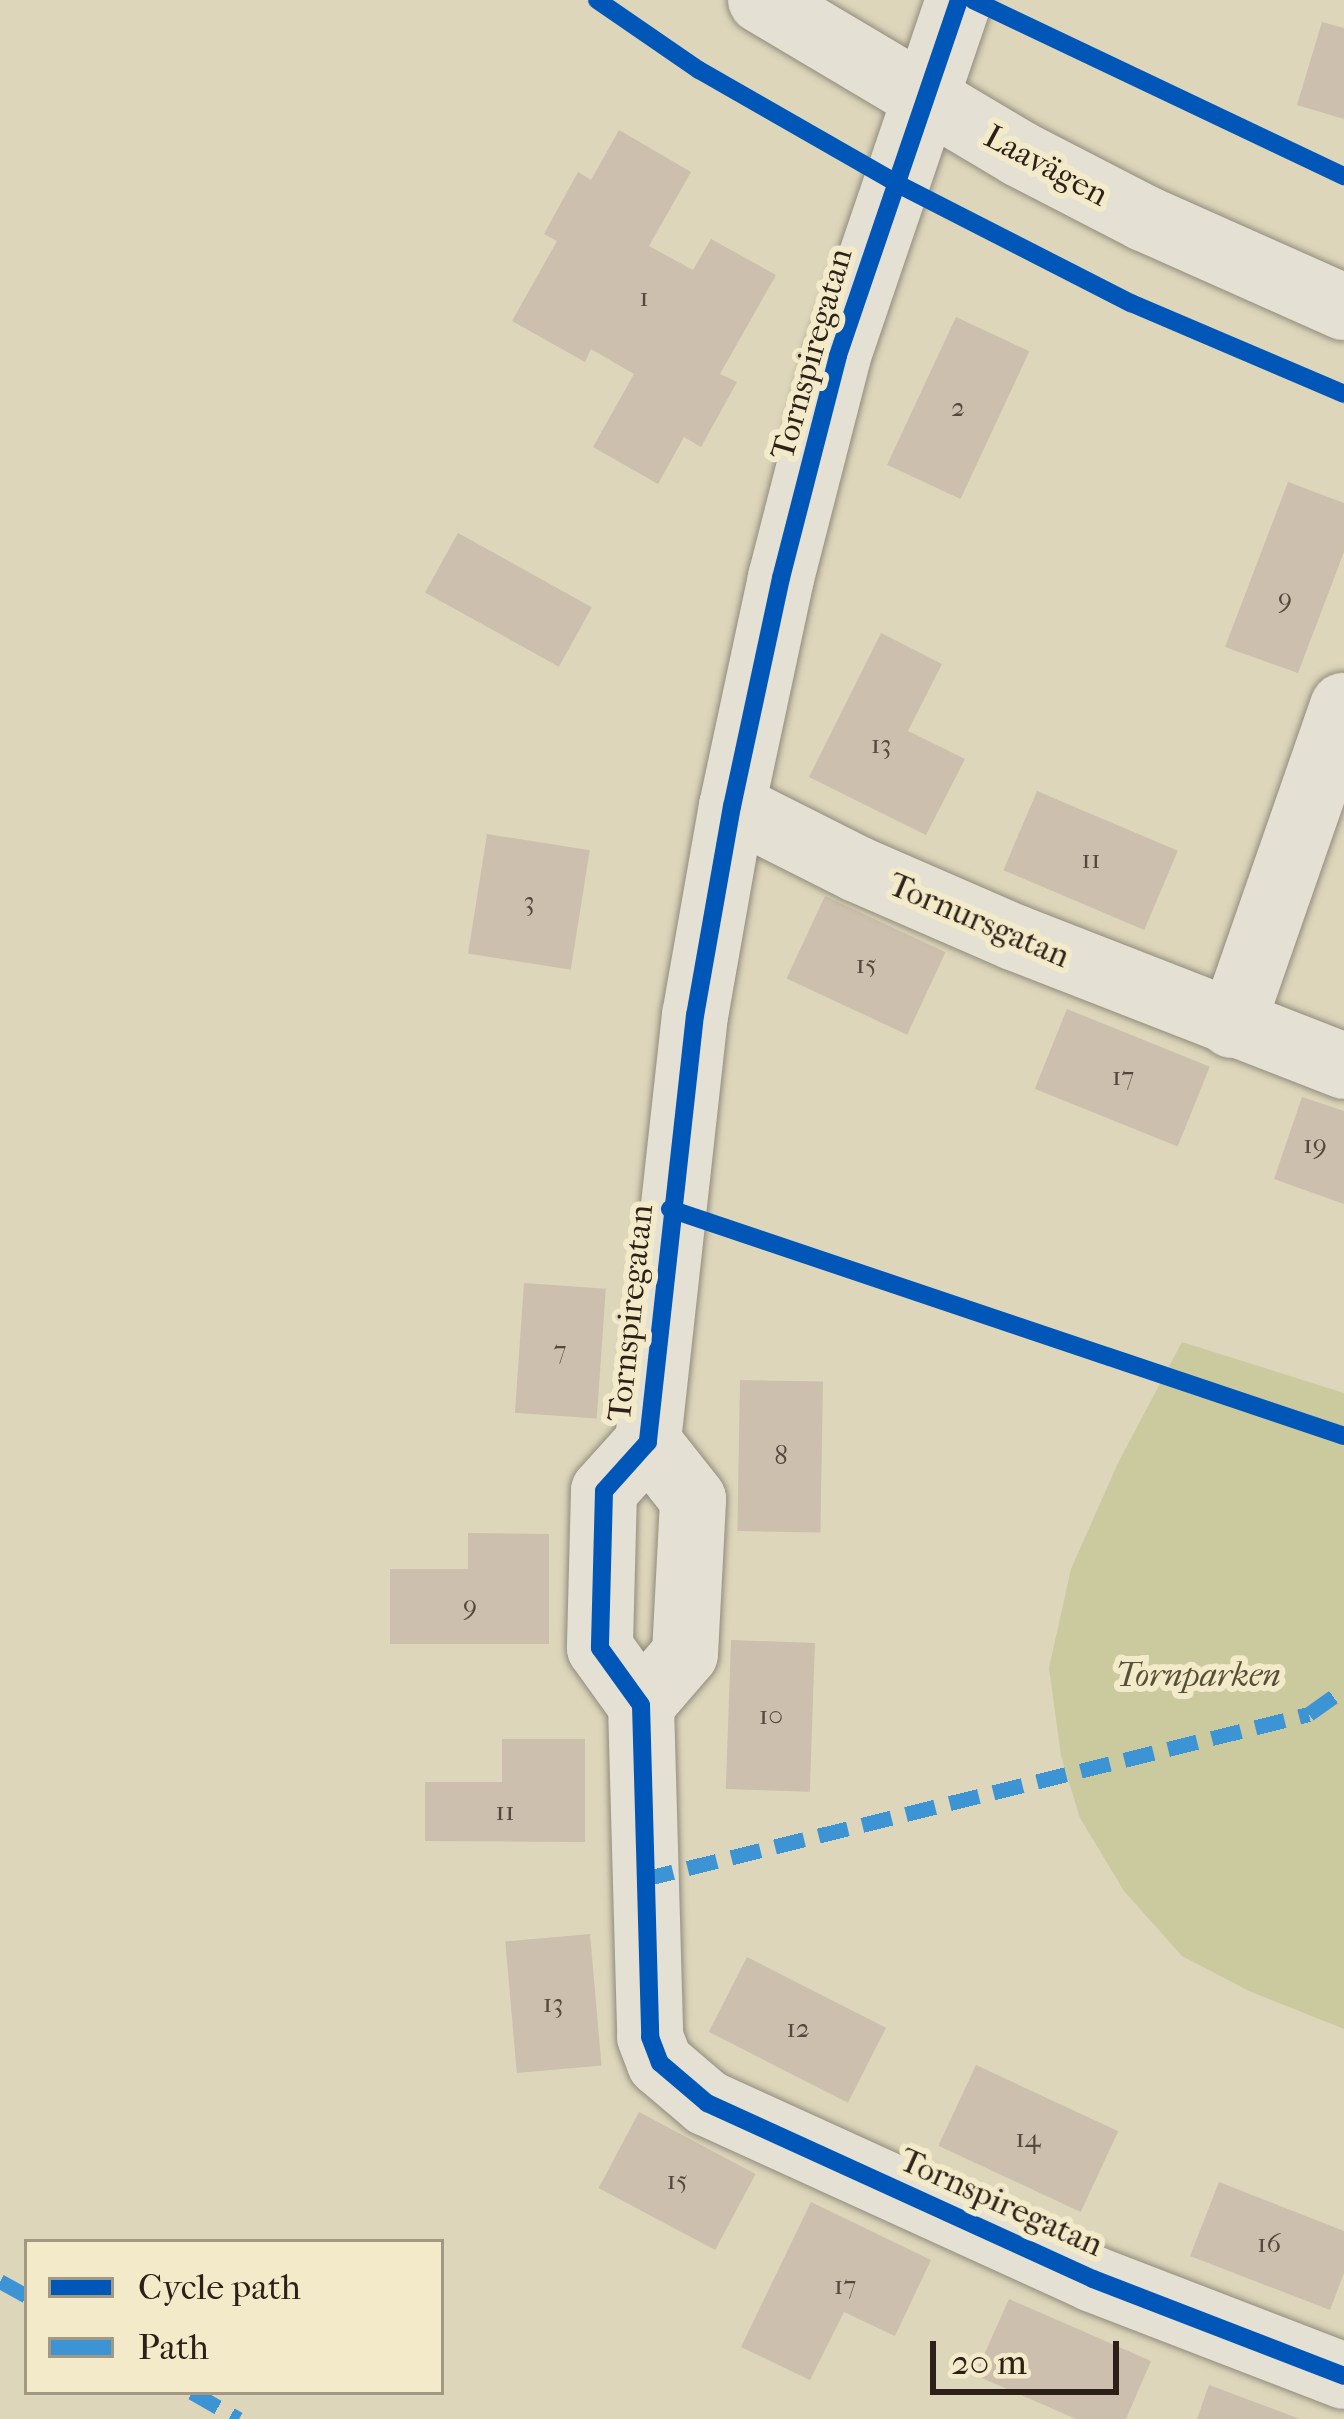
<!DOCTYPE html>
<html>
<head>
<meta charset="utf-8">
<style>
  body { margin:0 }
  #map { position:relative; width:1344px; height:2419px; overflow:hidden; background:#ddd6bb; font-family:"IM FELL French Canon",serif }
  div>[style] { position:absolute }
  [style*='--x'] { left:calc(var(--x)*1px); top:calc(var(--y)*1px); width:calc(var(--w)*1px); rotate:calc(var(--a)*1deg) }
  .green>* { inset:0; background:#caca9e }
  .building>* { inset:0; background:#ccbfad; transform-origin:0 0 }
  .roads { filter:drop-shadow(0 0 3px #918b7b) drop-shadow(0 0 3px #918b7b) }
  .street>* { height:66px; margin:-33px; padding:0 33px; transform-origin:33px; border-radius:33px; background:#e4e0d3 }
  .quiet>* { height:15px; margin-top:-7.5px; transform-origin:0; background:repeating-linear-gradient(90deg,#3c94d4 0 30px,transparent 0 45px) }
  .cycleway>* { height:18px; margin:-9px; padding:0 9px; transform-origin:9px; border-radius:9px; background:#0057b8 }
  span { translate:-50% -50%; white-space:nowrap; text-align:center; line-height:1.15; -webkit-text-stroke:12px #f3eac9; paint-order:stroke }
  .number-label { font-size:27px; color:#54483d }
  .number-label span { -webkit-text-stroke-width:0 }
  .street-label { font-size:33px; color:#2c2018 }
  .park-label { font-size:33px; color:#575039; font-style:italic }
  .legend { position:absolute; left:24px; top:2239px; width:420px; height:156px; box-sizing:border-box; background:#f3eac9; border:3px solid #a39982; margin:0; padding:15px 21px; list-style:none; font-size:36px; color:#2c2018 }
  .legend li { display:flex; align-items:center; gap:24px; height:60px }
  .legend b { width:60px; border:3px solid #a39982 }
  .scale { position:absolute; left:930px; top:2341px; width:189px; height:54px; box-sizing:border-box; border:6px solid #2c2018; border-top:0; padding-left:15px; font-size:36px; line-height:42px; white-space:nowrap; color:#2c2018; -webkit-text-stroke:9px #f3eac9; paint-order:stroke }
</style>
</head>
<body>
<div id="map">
  <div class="green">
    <i style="clip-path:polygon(1182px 1342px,1344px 1393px,1344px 2029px,1251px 1992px,1182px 1956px,1124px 1891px,1080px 1818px,1061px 1756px,1049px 1668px,1071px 1569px,1118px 1463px)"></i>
  </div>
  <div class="building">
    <i style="clip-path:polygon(1322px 22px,1344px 28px,1344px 119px,1297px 105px)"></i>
    <i style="clip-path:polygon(619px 130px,691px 172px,649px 246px,693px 270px,711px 239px,776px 275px,720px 374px,737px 382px,701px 447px,684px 437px,658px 484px,593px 447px,634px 374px,591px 349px,585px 362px,512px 321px,557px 241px,544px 234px,578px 172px,591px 180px)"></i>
    <i style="left:956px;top:317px;width:81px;height:163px;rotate:25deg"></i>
    <i style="clip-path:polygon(1288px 482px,1344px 503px,1344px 552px,1298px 673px,1225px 647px)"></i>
    <i style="left:458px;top:533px;width:153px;height:68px;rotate:29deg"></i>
    <i style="clip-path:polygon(881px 633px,942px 664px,908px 731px,965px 759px,926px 835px,809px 777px)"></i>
    <i style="left:1037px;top:791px;width:153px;height:86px;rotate:23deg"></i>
    <i style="left:487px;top:834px;width:104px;height:121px;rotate:9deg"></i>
    <i style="left:825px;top:896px;width:133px;height:91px;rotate:25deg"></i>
    <i style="left:1067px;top:1009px;width:154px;height:86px;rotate:22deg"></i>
    <i style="clip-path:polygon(1302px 1097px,1344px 1111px,1344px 1204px,1274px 1179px)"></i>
    <i style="left:524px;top:1283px;width:82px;height:130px;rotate:4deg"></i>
    <i style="left:740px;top:1380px;width:83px;height:151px;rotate:1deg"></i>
    <i style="clip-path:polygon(468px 1533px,549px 1534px,549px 1644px,390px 1644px,390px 1569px,468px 1569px)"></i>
    <i style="left:731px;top:1640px;width:84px;height:149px;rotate:2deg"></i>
    <i style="clip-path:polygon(502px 1739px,585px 1739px,585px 1842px,425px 1841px,425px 1782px,502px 1782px)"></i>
    <i style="left:590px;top:1934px;width:132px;height:85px;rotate:85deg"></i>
    <i style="left:747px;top:1957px;width:156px;height:84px;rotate:27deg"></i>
    <i style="left:976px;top:2065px;width:157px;height:89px;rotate:25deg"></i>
    <i style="left:639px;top:2112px;width:132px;height:86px;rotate:28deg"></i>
    <i style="clip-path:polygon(1219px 2182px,1344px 2231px,1344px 2273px,1330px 2310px,1190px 2256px)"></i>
    <i style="clip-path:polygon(811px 2202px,931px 2260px,895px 2336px,844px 2312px,810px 2380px,741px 2347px)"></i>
    <i style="clip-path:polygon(1009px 2299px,1151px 2361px,1126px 2419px,1076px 2419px,975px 2375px)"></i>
    <i style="clip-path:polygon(1209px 2385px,1300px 2419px,1197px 2419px)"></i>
  </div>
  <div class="roads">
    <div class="street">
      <i style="--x:761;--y:0;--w:301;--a:30.7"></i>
      <i style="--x:1020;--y:154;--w:140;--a:27.3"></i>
      <i style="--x:1144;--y:218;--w:219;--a:24"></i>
      <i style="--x:959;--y:0;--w:376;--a:108.8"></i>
      <i style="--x:838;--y:356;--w:229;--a:104.4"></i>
      <i style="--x:781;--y:578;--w:233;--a:102.1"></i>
      <i style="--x:732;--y:806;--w:212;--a:100"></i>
      <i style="--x:695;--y:1015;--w:430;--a:96.3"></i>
      <i style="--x:648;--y:1442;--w:66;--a:131.9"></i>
      <i style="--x:604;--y:1491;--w:157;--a:91.5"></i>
      <i style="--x:600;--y:1648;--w:70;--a:54.3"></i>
      <i style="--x:641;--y:1705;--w:332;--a:88.4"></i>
      <i style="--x:650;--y:2037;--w:28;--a:69"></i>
      <i style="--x:660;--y:2063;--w:62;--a:40.4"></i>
      <i style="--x:707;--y:2103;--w:424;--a:24.5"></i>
      <i style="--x:1093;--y:2279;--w:269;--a:21.1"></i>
      <i style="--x:732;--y:806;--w:140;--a:26.7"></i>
      <i style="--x:857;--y:869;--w:173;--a:23.5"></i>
      <i style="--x:1016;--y:938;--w:352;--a:21.3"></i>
      <i style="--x:1232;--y:1025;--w:338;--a:-70.8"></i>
      <i style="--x:641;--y:1705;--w:67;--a:-49.2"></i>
      <i style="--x:685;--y:1654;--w:155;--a:-87"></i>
      <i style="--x:693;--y:1499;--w:73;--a:-128.3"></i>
    </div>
  </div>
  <div class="quiet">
    <i style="--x:644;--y:1879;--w:685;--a:-13.93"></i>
    <i style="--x:1309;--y:1714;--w:43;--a:-35.5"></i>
    <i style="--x:0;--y:2281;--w:31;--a:29"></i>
    <i style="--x:192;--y:2392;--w:54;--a:29.9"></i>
  </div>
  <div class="cycleway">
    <i style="--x:597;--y:0;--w:124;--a:34.5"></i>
    <i style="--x:699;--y:70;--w:227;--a:29.8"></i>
    <i style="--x:896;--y:183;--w:264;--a:27.1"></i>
    <i style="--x:1131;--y:303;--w:232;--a:23.1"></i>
    <i style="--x:959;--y:0;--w:376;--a:108.8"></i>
    <i style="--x:838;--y:356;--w:229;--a:104.4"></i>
    <i style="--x:781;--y:578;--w:233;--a:102.1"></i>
    <i style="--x:732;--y:806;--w:212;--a:100"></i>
    <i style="--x:695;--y:1015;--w:430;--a:96.3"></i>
    <i style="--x:648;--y:1442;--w:66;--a:131.9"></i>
    <i style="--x:604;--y:1491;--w:157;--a:91.5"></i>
    <i style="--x:600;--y:1648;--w:70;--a:54.3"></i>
    <i style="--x:641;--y:1705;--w:332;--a:88.4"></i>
    <i style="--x:650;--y:2037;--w:28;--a:69"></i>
    <i style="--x:660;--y:2063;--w:62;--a:40.4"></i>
    <i style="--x:707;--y:2103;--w:424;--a:24.5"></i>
    <i style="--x:1093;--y:2279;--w:269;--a:21.1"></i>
    <i style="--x:973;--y:0;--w:411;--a:25.4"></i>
    <i style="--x:670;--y:1209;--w:711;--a:18.61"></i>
  </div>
  <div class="number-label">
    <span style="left:644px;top:298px">1</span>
    <span style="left:958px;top:408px">2</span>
    <span style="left:1285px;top:599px">9</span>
    <span style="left:881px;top:745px">13</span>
    <span style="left:1091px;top:860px">11</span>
    <span style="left:529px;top:902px">3</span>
    <span style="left:866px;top:965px">15</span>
    <span style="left:1123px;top:1077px">17</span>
    <span style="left:1315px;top:1145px">19</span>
    <span style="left:560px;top:1351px">7</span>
    <span style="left:781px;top:1456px">8</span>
    <span style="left:470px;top:1606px">9</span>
    <span style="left:771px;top:1716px">10</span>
    <span style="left:505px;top:1812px">11</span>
    <span style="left:553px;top:2004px">13</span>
    <span style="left:798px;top:2029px">12</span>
    <span style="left:1028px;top:2139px">14</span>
    <span style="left:677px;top:2181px">15</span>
    <span style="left:1269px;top:2244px">16</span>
    <span style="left:845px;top:2286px">17</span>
  </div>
  <div class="street-label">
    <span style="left:1046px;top:166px;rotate:28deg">Laavägen</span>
    <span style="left:812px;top:354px;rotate:-74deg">Tornspiregatan</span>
    <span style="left:979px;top:921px;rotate:23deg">Tornursgatan</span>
    <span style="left:631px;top:1313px;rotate:-84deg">Tornspiregatan</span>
    <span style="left:1001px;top:2203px;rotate:24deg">Tornspiregatan</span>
  </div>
  <div class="park-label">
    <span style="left:1198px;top:1676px">Tornparken</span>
  </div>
  <ul class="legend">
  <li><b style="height:15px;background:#0057b8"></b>Cycle path</li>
  <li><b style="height:15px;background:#3c94d4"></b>Path</li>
  </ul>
  <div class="scale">20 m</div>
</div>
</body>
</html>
